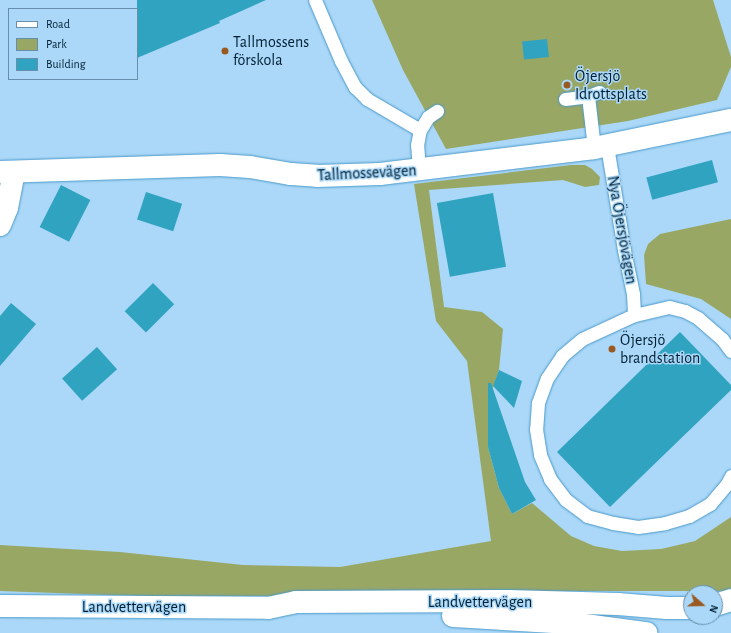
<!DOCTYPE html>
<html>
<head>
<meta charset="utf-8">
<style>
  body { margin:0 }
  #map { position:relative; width:731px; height:633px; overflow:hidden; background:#abd8f8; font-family:"Alegreya Sans",sans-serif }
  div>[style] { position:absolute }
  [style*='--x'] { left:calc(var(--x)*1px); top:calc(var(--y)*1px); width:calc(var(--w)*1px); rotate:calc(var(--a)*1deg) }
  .green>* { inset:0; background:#99a765 }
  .building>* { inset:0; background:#30a3c0; transform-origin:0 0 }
  .roads { filter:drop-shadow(0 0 1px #4a99ca) drop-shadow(0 0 1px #4a99ca) }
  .lane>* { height:13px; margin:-6.5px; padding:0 6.5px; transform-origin:6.5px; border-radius:6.5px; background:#fff }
  .street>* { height:22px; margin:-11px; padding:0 11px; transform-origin:11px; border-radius:11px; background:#fff }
  .secondary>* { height:22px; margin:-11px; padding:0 11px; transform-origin:11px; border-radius:11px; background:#fff }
  .dots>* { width:11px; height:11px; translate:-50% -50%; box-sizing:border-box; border:2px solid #abd8f8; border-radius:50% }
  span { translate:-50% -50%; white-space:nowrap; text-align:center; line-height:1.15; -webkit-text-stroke:3px #abd8f8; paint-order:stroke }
  .poi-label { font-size:16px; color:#002034 }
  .left { translate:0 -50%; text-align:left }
  .street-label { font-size:16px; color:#002034 }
  .legend { position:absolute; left:8px; top:8px; width:130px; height:72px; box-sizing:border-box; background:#abd8f8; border:1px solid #678eaa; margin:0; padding:5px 7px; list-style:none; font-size:12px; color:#002034 }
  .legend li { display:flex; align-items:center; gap:8px; height:20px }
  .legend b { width:20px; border:1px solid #678eaa }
  .north { position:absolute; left:683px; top:585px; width:40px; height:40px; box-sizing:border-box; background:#abd8f8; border:1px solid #678eaa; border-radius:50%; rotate:110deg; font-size:11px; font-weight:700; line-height:16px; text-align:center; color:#002034 }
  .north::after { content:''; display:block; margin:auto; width:14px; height:18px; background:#995a21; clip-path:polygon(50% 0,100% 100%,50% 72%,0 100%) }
</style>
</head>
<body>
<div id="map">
  <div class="green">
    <i style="clip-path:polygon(372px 0,713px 0,731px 57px,731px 67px,717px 100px,628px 121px,446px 149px,403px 70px)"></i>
    <i style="clip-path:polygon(571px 165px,585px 165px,592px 169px,600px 177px,599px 185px,585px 187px,563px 180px,429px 190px,444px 307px,482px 312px,503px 329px,499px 370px,491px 393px,488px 411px,488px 447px,499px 488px,512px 514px,532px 503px,571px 536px,594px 546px,622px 551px,661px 549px,695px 541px,731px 517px,731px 591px,504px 591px,408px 596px,138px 596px,0 591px,0 545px,120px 552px,243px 565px,340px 567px,491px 541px,467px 361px,436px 321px,414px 184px)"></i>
    <i style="clip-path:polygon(731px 219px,731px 319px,701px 299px,646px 284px,644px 255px,648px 244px,660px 234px)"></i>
  </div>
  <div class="building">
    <i style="clip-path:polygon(137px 0,266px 0,219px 21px,220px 23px,137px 58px)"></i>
    <i style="left:547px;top:39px;width:18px;height:25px;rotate:84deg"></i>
    <i style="left:712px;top:160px;width:23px;height:68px;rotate:75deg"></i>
    <i style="left:61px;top:185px;width:33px;height:47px;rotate:27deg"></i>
    <i style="left:146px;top:192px;width:38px;height:29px;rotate:18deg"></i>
    <i style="left:493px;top:193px;width:75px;height:57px;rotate:80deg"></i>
    <i style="left:153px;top:283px;width:30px;height:40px;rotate:45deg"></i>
    <i style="clip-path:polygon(11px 303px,36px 324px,0 366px,0 316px)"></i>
    <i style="clip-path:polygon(680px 332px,731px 385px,731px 390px,610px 507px,557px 452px)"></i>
    <i style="left:97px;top:347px;width:30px;height:47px;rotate:48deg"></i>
    <i style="clip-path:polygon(499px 370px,522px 381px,514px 408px,493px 386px)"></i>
    <i style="clip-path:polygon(488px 383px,491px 383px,525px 482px,536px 500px,512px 514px,499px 488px,488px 447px)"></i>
  </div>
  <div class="roads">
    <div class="lane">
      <i style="--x:315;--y:0;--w:66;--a:66.9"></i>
      <i style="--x:341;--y:61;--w:30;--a:62"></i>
      <i style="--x:355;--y:87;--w:17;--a:45"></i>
      <i style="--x:367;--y:99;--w:61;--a:30.3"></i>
      <i style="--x:588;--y:96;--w:12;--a:-20"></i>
      <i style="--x:565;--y:99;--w:23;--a:-7"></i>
      <i style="--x:588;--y:96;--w:52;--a:83.4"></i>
      <i style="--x:607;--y:146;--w:105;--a:80.7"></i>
      <i style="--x:624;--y:250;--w:45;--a:78.4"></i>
      <i style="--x:633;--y:294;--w:21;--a:87"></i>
      <i style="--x:419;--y:171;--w:26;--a:-94"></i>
      <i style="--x:417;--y:145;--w:15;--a:-79"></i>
      <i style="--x:420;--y:130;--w:15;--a:-58"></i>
      <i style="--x:428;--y:117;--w:11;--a:-34"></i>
      <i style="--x:731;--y:351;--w:15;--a:-127"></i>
      <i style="--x:722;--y:339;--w:32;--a:-139"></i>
      <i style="--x:698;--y:318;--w:15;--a:-152"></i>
      <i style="--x:685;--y:311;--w:16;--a:-166"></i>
      <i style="--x:669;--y:307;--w:36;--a:167"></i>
      <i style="--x:634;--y:315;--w:57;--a:155.2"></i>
      <i style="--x:582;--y:339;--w:26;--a:140"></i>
      <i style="--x:562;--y:356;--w:27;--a:124"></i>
      <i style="--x:547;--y:378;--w:27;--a:110"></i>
      <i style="--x:538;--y:403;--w:26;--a:94"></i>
      <i style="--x:536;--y:429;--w:26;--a:81"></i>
      <i style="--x:540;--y:455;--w:26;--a:67"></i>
      <i style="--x:550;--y:479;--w:26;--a:53"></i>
      <i style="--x:566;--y:500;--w:26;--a:37"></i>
      <i style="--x:587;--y:516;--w:27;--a:15"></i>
      <i style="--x:613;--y:523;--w:25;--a:9"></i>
      <i style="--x:638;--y:527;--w:27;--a:-8"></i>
      <i style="--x:665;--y:523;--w:25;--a:-16"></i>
      <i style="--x:689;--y:516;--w:24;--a:-30"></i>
      <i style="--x:710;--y:504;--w:26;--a:-50"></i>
      <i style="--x:727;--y:484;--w:9;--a:-63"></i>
    </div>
    <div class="street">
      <i style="--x:0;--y:172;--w:220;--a:-1.8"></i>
      <i style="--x:220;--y:165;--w:30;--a:4"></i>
      <i style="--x:250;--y:167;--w:42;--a:9.7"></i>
      <i style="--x:291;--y:174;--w:26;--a:4"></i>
      <i style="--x:317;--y:176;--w:63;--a:-1.8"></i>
      <i style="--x:380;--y:174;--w:216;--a:-6.9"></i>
      <i style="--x:594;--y:148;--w:140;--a:-11.6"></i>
      <i style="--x:0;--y:225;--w:18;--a:-68"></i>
      <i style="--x:7;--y:208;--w:36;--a:-79"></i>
    </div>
    <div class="secondary">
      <i style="--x:715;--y:605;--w:17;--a:-17"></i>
      <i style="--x:0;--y:606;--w:268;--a:0.4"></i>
      <i style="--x:268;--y:608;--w:29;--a:-12"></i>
      <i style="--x:296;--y:602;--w:213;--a:-0.3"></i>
      <i style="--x:509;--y:601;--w:109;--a:1.6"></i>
      <i style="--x:618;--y:604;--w:49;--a:4.7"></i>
      <i style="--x:667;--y:608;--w:24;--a:0"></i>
      <i style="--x:453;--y:616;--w:117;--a:3.4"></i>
      <i style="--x:570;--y:623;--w:77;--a:7.5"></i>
    </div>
  </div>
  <div class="dots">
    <i style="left:225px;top:51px;background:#995a21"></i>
    <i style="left:567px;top:85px;background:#995a21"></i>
    <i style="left:612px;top:349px;background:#995a21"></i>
  </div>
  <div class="poi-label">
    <span class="left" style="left:233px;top:51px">Tallmossens<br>förskola</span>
    <span class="left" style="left:575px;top:85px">Öjersjö<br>Idrottsplats</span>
    <span class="left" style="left:620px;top:349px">Öjersjö<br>brandstation</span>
  </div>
  <div class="street-label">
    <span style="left:367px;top:173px;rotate:-3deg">Tallmossevägen</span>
    <span style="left:622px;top:230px;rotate:80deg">Nya Öjersjövägen</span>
    <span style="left:480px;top:602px">Landvettervägen</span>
    <span style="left:134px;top:607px">Landvettervägen</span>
  </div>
  <ul class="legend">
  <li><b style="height:5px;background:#fff"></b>Road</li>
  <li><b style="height:11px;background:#99a765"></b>Park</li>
  <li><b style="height:11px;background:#30a3c0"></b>Building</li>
  </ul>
  <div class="north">N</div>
</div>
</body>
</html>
